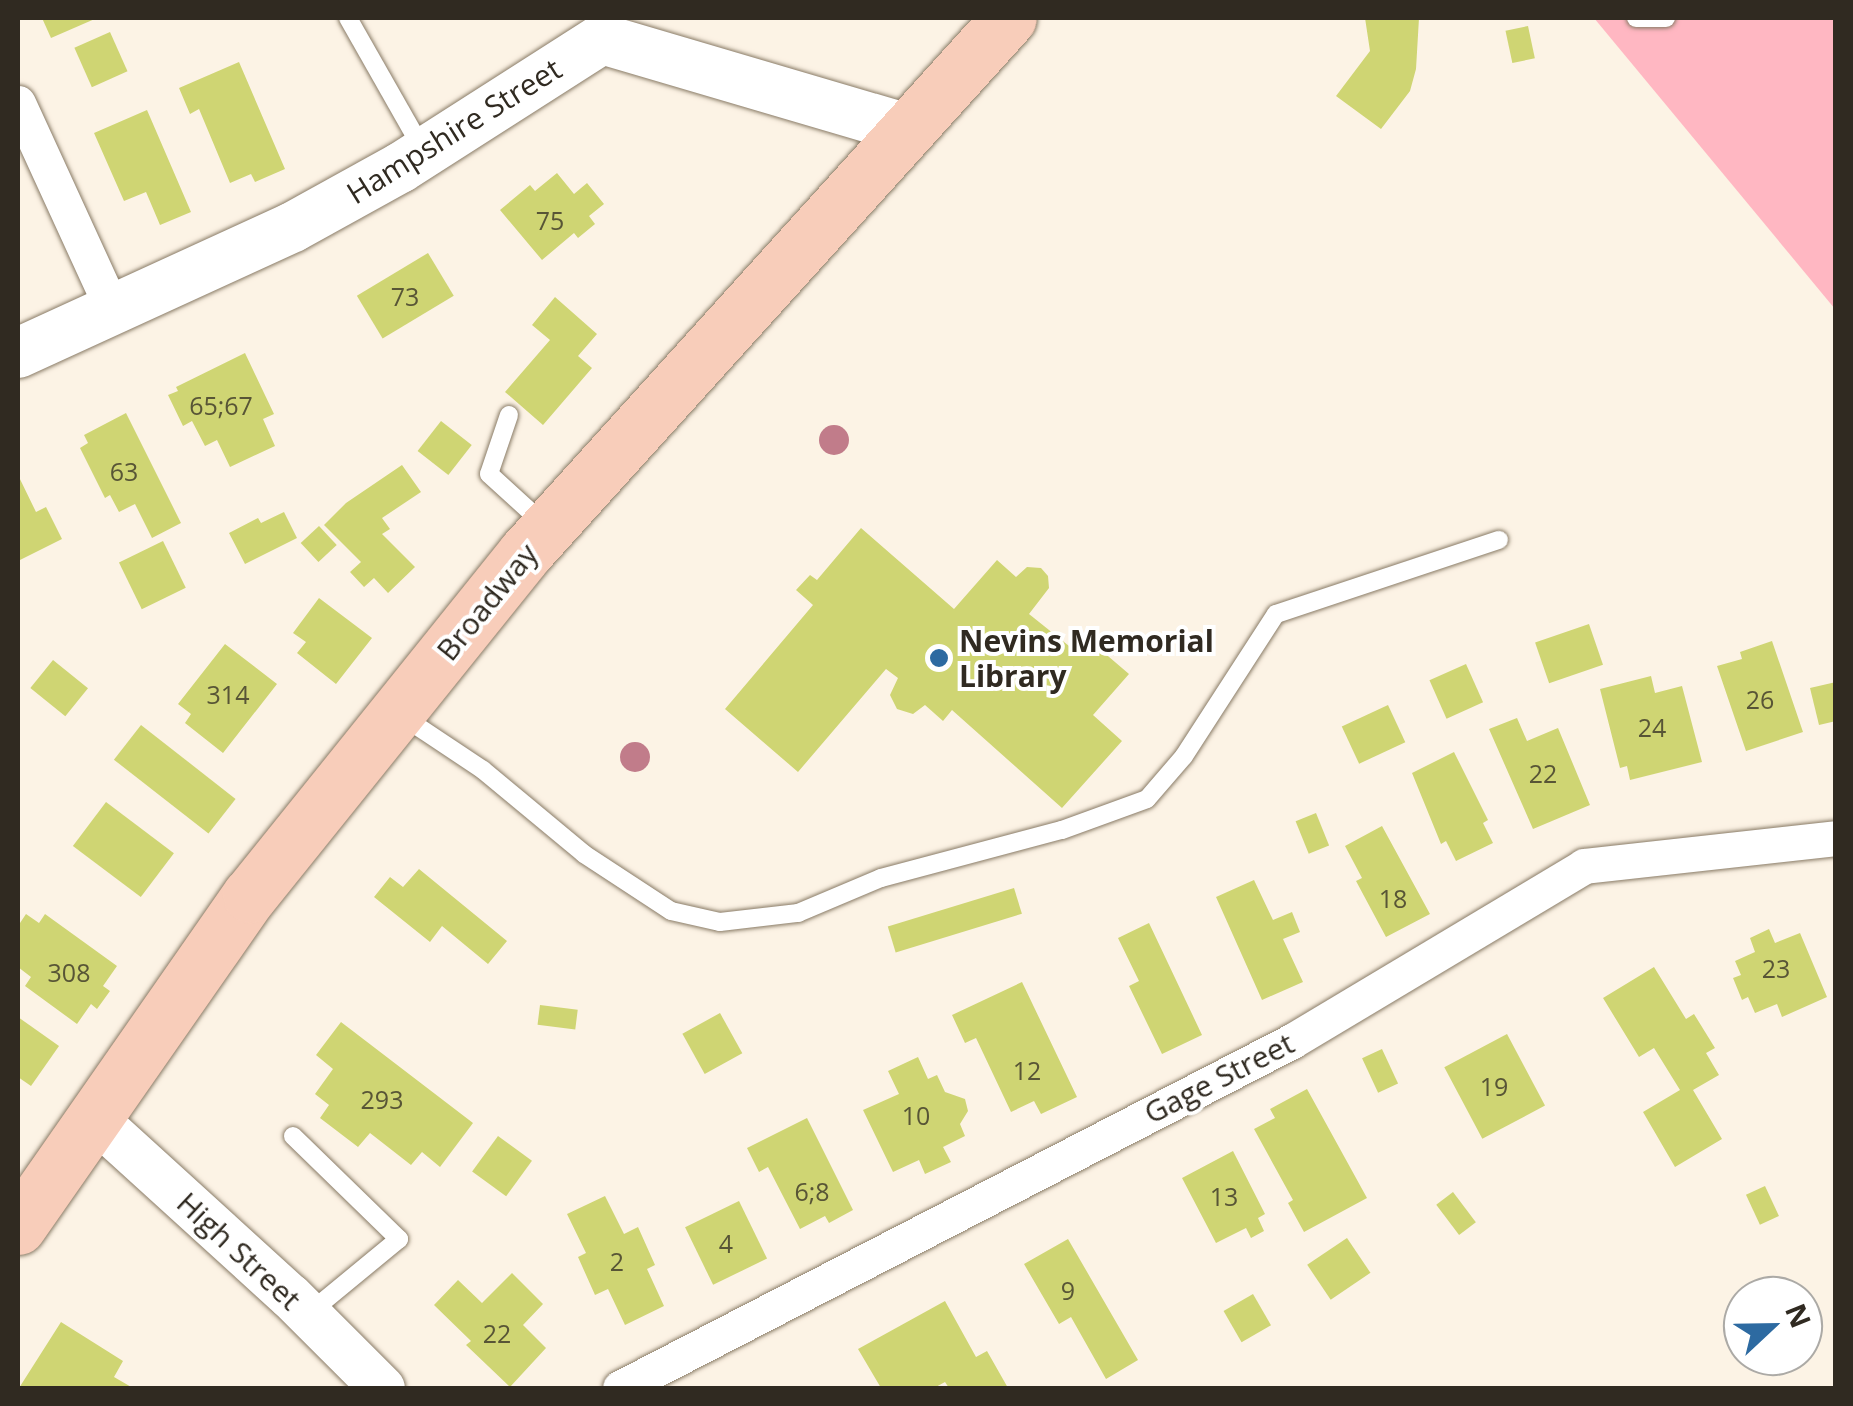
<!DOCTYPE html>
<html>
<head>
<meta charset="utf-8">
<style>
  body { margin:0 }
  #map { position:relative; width:1853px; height:1406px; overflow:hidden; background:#fcf3e5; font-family:"Open Sans",sans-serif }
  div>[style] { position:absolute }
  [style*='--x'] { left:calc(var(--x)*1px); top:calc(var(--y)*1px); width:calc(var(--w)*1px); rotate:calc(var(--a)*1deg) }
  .green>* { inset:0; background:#ffb7c2 }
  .building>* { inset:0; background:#cfd573; transform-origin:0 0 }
  .roads { filter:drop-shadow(0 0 2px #897b66) drop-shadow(0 0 2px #897b66) }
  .service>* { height:18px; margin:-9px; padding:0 9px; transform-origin:9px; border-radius:9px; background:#fff }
  .minor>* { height:35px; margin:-17.5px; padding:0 17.5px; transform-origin:17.5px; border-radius:17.5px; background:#fff }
  .tertiary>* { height:45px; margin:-22.5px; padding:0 22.5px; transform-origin:22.5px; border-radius:22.5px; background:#fff }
  .secondary>* { height:50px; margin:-25px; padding:0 25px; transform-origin:25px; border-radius:25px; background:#fff }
  .primary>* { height:55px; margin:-27.5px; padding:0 27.5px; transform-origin:27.5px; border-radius:27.5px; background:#f8cdba }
  .trees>* { width:30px; height:30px; margin:-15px; border-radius:50%; background:#c17c8a }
  .dots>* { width:28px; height:28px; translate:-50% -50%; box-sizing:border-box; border:5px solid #fff; border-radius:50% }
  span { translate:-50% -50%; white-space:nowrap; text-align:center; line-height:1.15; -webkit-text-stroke:8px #fff; paint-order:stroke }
  .number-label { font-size:25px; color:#585536 }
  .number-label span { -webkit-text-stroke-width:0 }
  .street-label { font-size:30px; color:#302a21 }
  .poi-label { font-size:30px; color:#302a21; font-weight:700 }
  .left { translate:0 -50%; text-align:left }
  .frame { position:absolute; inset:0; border:20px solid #302a21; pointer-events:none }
  .north { position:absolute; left:1723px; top:1276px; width:100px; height:100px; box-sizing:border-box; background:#fff; border:2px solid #acaaa6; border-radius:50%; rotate:68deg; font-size:28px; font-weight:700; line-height:40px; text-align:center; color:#302a21 }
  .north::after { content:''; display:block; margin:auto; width:35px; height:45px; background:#2d6aa1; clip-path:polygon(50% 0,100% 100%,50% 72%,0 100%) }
</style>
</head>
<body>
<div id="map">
  <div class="green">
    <i style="clip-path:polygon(1594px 18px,1835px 18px,1835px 309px)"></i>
  </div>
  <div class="building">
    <i style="clip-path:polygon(42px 18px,97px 18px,51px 38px)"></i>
    <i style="clip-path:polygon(1365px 18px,1419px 18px,1416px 69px,1410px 91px,1381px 129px,1336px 96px,1370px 51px)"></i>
    <i style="left:1528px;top:26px;width:33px;height:23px;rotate:78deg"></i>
    <i style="left:110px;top:32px;width:43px;height:39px;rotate:66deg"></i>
    <i style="clip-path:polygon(239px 62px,285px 169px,255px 182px,251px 174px,230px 183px,199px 109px,190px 114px,179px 88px)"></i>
    <i style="clip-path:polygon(147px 110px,191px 212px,160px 225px,146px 192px,124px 201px,94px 133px)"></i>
    <i style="clip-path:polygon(557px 173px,574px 194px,587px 183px,604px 204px,589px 216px,595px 224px,578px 238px,574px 233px,542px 260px,500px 210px,530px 185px,535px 191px)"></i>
    <i style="left:428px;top:253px;width:50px;height:83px;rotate:59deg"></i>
    <i style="clip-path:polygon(555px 297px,597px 334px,578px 356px,592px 368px,543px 425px,505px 392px,550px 340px,532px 325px)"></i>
    <i style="clip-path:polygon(245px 353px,274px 414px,263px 419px,275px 446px,230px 467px,217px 440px,205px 446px,192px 421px,183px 426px,168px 395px,178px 391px,176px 387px)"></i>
    <i style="clip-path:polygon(126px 413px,181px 523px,152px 538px,135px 504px,119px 512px,110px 495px,105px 498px,80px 448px,88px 443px,84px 435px)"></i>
    <i style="left:441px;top:421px;width:39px;height:38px;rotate:38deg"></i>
    <i style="clip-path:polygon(402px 465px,421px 492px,382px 518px,390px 529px,382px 534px,415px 567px,388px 593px,374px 578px,364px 587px,350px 572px,361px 562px,324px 525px,346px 503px)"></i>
    <i style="clip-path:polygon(18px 475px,36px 512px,46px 507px,62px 539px,18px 561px)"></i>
    <i style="clip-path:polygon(284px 512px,297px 538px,245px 564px,229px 533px,258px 518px,261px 523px)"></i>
    <i style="left:319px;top:526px;width:26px;height:25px;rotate:47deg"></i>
    <i style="clip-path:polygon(861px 528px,954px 609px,997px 560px,1016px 577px,1027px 567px,1041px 568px,1048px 576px,1049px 588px,1029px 614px,1069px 646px,1081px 633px,1129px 674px,1093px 715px,1122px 741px,1062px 808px,952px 710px,943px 721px,925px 705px,913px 714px,897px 709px,890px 695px,898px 678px,886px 669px,798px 772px,725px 709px,813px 605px,796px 590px,810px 575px,817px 580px)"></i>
    <i style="left:163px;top:541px;width:52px;height:49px;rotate:64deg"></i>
    <i style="clip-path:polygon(319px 598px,372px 638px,336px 684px,297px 653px,306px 642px,293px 633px)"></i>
    <i style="left:1589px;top:624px;width:43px;height:57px;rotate:71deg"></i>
    <i style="clip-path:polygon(1772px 641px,1803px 732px,1746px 751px,1717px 666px,1742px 659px,1740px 652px)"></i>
    <i style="clip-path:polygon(225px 644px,277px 684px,223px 753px,185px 723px,191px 714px,178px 704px)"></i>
    <i style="left:53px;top:660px;width:45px;height:36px;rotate:39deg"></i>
    <i style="left:1466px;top:664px;width:42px;height:40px;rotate:66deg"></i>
    <i style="clip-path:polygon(1651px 676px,1655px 693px,1682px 686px,1702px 762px,1630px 780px,1627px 766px,1620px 768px,1600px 689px)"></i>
    <i style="clip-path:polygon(1836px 682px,1836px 721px,1819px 725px,1810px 688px)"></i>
    <i style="left:1388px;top:705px;width:41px;height:51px;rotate:65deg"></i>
    <i style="clip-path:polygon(1517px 718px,1527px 741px,1558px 728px,1590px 805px,1533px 829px,1489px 729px)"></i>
    <i style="left:141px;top:725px;width:120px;height:44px;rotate:38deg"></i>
    <i style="clip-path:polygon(1454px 752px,1488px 820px,1483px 823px,1493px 843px,1456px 861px,1446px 841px,1441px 844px,1412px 773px)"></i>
    <i style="left:106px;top:802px;width:85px;height:55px;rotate:37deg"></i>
    <i style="left:1316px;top:813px;width:35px;height:22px;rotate:68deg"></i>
    <i style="clip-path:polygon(1382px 826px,1430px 914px,1386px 937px,1356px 881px,1362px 878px,1345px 846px)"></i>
    <i style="clip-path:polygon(419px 869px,507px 941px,488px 964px,442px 926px,430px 942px,374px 897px,390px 877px,403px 887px)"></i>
    <i style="clip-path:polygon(1254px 880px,1273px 920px,1292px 912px,1300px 932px,1283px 939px,1303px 982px,1262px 1000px,1216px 897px)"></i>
    <i style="left:1014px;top:888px;width:27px;height:132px;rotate:73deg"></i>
    <i style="clip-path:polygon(26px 914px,39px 923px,45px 914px,117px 966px,103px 986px,110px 991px,97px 1009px,91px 1004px,77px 1024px,25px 986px,31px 977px,18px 967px,18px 926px)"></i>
    <i style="clip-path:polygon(1149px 923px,1202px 1035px,1162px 1054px,1129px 986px,1139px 981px,1118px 938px)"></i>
    <i style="clip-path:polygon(1769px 929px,1775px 943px,1800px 933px,1827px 997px,1782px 1017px,1777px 1004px,1755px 1013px,1748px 997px,1742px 1000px,1733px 978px,1741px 975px,1735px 961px,1755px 952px,1750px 938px)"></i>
    <i style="clip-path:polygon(1654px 967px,1686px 1019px,1694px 1014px,1715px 1048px,1706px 1053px,1719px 1075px,1693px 1090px,1722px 1139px,1675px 1167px,1643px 1112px,1680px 1090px,1654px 1048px,1639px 1057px,1603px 998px)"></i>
    <i style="clip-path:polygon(1022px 982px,1077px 1097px,1041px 1114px,1034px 1101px,1011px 1112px,976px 1038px,965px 1043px,952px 1015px)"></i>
    <i style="left:540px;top:1005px;width:38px;height:20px;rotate:7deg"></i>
    <i style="left:720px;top:1013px;width:46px;height:43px;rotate:61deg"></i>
    <i style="clip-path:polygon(18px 1017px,59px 1046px,31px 1086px,18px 1077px)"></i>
    <i style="clip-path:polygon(341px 1022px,473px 1123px,440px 1167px,422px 1152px,411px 1165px,370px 1133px,358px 1147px,320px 1118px,329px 1105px,315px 1094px,333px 1069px,316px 1055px)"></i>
    <i style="left:1507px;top:1034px;width:81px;height:71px;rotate:62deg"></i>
    <i style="left:1382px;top:1049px;width:38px;height:22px;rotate:65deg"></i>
    <i style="clip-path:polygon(918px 1057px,928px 1079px,937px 1075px,945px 1092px,965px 1099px,968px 1111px,960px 1124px,965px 1136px,943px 1147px,951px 1162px,925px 1174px,919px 1160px,893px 1172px,863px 1110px,899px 1094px,888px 1071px)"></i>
    <i style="clip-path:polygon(1307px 1089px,1367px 1198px,1304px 1232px,1288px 1203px,1293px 1200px,1254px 1129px,1275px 1118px,1270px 1109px)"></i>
    <i style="clip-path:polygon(807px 1118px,853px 1210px,829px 1223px,825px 1216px,800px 1229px,768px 1167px,759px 1172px,747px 1148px)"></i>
    <i style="left:498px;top:1136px;width:42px;height:44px;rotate:36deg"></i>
    <i style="clip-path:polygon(1233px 1151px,1265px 1214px,1258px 1218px,1264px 1231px,1251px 1238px,1246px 1228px,1216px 1243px,1182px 1178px)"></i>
    <i style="left:1765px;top:1186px;width:33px;height:21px;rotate:65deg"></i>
    <i style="left:1453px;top:1192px;width:38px;height:21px;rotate:53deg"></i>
    <i style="clip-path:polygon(605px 1196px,624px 1234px,638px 1227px,655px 1265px,647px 1269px,664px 1306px,625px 1325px,608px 1289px,595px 1295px,578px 1257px,586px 1253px,567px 1214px)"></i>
    <i style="left:739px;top:1201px;width:64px;height:60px;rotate:64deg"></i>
    <i style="left:1347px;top:1238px;width:42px;height:48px;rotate:56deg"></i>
    <i style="clip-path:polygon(1068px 1239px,1138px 1360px,1106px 1379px,1071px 1317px,1059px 1324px,1024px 1264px)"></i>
    <i style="clip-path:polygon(512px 1273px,543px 1304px,523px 1325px,546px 1348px,510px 1387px,466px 1345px,471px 1341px,434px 1305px,458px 1280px,482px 1303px)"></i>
    <i style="left:1253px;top:1294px;width:36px;height:34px;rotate:60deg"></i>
    <i style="clip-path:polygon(945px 1301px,976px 1357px,987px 1351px,1008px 1388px,949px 1388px,945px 1382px,934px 1388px,881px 1388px,858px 1349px)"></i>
    <i style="clip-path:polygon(61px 1322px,123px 1361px,114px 1377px,133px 1388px,19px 1388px)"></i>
  </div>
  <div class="roads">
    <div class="service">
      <i style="--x:348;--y:18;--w:150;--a:60.4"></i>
      <i style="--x:1636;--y:18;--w:30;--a:0"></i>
      <i style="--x:509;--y:415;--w:62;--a:108.7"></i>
      <i style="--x:489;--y:474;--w:74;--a:42.3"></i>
      <i style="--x:402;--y:716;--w:97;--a:33.7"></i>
      <i style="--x:483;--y:770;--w:131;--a:39.7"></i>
      <i style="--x:584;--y:854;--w:104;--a:33.2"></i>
      <i style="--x:671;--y:911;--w:50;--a:12.7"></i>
      <i style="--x:720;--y:922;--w:79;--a:-6.6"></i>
      <i style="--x:798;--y:913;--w:90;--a:-22.9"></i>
      <i style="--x:881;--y:878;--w:187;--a:-14.9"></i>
      <i style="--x:1062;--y:830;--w:90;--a:-20"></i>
      <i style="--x:1147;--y:799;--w:57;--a:-49.3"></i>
      <i style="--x:1184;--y:756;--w:169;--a:-57.1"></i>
      <i style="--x:1276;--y:614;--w:235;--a:-18.4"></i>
      <i style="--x:293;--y:1136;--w:148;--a:44.2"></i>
      <i style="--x:399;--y:1239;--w:118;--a:140.5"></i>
    </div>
    <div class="minor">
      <i style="--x:18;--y:103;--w:226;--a:65.4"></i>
      <i style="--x:620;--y:1388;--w:756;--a:-27.31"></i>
      <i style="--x:1292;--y:1041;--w:340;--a:-30.9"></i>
      <i style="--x:1584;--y:866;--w:254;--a:-6.3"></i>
    </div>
    <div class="tertiary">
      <i style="--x:93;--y:1117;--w:266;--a:42.3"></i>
      <i style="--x:290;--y:1296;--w:130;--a:45"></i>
    </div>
    <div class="secondary">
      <i style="--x:18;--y:353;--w:302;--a:-24.6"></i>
      <i style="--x:293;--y:227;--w:122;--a:-28.9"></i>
      <i style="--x:400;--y:168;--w:240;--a:-32.6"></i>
      <i style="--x:602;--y:39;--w:316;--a:16.4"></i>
    </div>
    <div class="primary">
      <i style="--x:18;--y:1227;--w:405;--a:-55.1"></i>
      <i style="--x:250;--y:895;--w:439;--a:-51.2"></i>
      <i style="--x:525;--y:553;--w:721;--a:-47.87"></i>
    </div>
  </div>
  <div class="trees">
    <i style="left:834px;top:440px"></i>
    <i style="left:635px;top:757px"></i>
  </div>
  <div class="dots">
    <i style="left:939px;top:658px;background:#2d6aa1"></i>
  </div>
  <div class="number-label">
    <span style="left:550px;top:220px">75</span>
    <span style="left:405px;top:296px">73</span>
    <span style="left:221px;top:405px">65;67</span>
    <span style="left:124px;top:471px">63</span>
    <span style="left:228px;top:694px">314</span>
    <span style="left:1760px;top:699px">26</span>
    <span style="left:1652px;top:727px">24</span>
    <span style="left:1543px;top:773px">22</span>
    <span style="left:1393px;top:898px">18</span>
    <span style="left:1776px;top:968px">23</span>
    <span style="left:69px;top:972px">308</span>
    <span style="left:1027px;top:1070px">12</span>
    <span style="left:1494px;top:1086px">19</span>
    <span style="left:382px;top:1099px">293</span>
    <span style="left:916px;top:1115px">10</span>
    <span style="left:812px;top:1191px">6;8</span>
    <span style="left:1224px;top:1196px">13</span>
    <span style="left:726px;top:1243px">4</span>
    <span style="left:617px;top:1261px">2</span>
    <span style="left:1068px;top:1290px">9</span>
    <span style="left:497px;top:1333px">22</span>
  </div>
  <div class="street-label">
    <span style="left:454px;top:131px;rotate:-32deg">Hampshire Street</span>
    <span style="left:487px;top:602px;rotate:-51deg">Broadway</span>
    <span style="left:1219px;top:1078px;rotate:-27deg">Gage Street</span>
    <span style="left:239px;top:1251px;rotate:43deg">High Street</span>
  </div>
  <div class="poi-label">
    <span class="left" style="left:959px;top:658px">Nevins Memorial<br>Library</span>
  </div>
  <div class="frame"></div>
  <div class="north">N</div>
</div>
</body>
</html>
